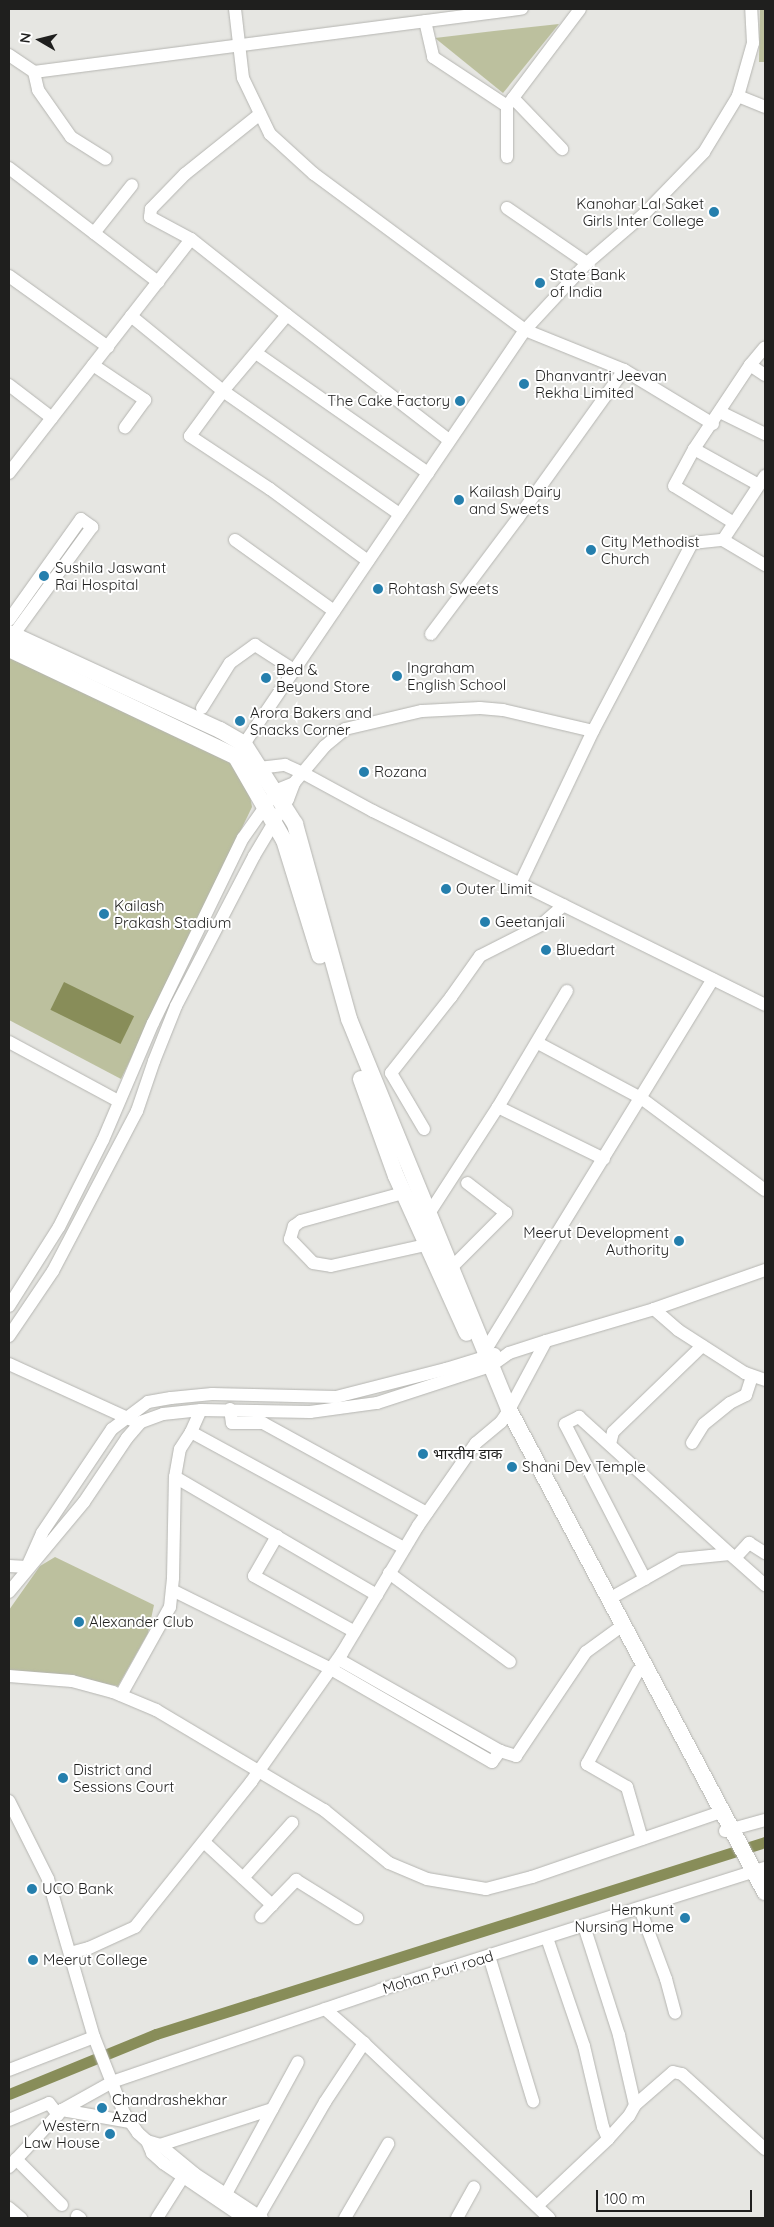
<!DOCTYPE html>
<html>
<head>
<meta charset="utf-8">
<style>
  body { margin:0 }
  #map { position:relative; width:774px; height:2227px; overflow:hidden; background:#e6e6e2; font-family:Quicksand,"Noto Sans Devanagari",sans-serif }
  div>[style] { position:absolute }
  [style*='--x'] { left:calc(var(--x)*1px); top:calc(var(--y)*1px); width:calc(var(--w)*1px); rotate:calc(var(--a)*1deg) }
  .green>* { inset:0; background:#bcc09e }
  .water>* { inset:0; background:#888d59; transform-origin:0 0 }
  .canal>* { height:11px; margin:-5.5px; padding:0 5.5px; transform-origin:5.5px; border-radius:5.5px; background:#888d59 }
  .roads { filter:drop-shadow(0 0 1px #b5b5b1) drop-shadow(0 0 1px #b5b5b1) }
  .minor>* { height:12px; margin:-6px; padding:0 6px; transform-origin:6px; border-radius:6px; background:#fff }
  .major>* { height:16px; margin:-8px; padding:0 8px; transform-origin:8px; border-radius:8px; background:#fff }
  .dots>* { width:14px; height:14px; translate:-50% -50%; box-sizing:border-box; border:2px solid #fff; border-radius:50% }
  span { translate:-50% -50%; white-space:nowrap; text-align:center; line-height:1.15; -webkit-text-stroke:4px #fff; paint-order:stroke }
  .poi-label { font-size:15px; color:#1f1f1e }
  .right { translate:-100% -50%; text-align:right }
  .left { translate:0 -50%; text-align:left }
  .street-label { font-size:15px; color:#1f1f1e }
  .frame { position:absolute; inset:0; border:10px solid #1f1f1e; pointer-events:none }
  .north { position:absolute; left:15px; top:15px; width:50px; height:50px; -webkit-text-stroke:4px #fff; paint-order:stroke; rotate:278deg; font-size:14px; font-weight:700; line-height:20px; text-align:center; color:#1f1f1e }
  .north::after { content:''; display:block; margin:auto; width:18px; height:22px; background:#1f1f1e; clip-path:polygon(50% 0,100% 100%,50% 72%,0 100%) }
  .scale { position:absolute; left:596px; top:2190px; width:156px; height:22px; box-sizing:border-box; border:2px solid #1f1f1e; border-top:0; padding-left:6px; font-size:15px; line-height:18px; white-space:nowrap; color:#1f1f1e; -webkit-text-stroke:4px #fff; paint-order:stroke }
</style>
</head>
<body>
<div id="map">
  <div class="green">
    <i style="clip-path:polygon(760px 9px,765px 9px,765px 62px,759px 62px)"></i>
    <i style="clip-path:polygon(559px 24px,503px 93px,435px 38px,494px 31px)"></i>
    <i style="clip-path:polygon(9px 658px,228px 757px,247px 777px,252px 807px,121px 1079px,9px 1020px)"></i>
    <i style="clip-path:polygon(55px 1557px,154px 1605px,148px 1633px,118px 1686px,52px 1675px,9px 1672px,9px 1610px,40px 1566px)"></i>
  </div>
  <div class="water">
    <i style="left:64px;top:982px;width:78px;height:31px;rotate:26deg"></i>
  </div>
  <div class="canal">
    <i style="--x:9;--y:2094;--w:159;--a:-22.2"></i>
    <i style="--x:156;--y:2034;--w:639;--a:-17.5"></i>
  </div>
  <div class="roads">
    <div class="minor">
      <i style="--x:235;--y:9;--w:69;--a:83.4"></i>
      <i style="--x:243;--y:78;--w:62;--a:64.3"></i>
      <i style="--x:270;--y:134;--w:59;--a:42.3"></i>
      <i style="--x:314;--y:174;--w:262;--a:36.5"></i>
      <i style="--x:525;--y:330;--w:107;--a:22"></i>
      <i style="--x:624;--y:370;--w:104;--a:31.2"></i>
      <i style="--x:425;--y:21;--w:37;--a:77"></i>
      <i style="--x:433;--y:57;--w:89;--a:33.5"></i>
      <i style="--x:507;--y:106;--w:121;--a:-53"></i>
      <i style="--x:9;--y:55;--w:30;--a:34"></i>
      <i style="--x:34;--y:72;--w:492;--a:-7.4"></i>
      <i style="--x:34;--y:72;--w:18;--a:77"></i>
      <i style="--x:38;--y:90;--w:57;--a:54.9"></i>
      <i style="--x:71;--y:137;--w:41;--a:32.2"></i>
      <i style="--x:738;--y:96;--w:29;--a:22"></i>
      <i style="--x:513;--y:98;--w:71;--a:46.1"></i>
      <i style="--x:507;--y:106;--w:51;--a:90"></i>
      <i style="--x:260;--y:114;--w:96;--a:141.3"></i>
      <i style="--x:185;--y:174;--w:49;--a:134.2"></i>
      <i style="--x:151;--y:209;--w:8;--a:97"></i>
      <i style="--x:150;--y:217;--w:47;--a:28.2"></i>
      <i style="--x:191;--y:239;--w:122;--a:38.4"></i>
      <i style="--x:9;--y:168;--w:188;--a:37.4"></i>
      <i style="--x:507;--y:208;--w:97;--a:34.5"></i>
      <i style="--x:94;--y:233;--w:61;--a:-51.6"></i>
      <i style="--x:9;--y:276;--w:122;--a:35.6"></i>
      <i style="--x:131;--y:316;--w:119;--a:39.2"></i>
      <i style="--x:223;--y:391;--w:215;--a:34.9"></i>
      <i style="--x:256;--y:353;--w:210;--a:34.9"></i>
      <i style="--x:93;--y:365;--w:63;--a:33.9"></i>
      <i style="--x:145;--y:400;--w:34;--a:126"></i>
      <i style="--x:750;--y:365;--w:18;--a:34"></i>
      <i style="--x:9;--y:385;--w:54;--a:37.5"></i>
      <i style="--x:720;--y:412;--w:50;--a:26.1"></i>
      <i style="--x:694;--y:449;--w:74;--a:29"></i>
      <i style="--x:9;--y:473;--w:296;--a:-52.1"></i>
      <i style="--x:734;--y:523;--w:70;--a:-148.3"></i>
      <i style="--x:674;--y:486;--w:42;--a:-61.6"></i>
      <i style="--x:694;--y:449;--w:101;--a:-56.3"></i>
      <i style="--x:750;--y:365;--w:23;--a:-50"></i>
      <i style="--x:235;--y:540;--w:122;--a:35.6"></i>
      <i style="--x:723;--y:540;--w:49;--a:30.8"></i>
      <i style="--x:368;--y:561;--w:122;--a:-143.7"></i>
      <i style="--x:270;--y:489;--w:96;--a:-146.5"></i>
      <i style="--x:190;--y:436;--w:56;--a:-53.7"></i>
      <i style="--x:223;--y:391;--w:99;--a:-49.9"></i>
      <i style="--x:287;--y:315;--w:205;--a:37.7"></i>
      <i style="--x:9;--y:620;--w:124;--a:-54.5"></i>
      <i style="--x:81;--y:519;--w:14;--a:36"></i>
      <i style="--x:92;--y:527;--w:141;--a:126.1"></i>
      <i style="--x:431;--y:634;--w:145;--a:-53.1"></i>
      <i style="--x:518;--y:518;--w:182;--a:-54.4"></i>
      <i style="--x:202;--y:708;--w:53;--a:-58.1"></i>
      <i style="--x:230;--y:663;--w:31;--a:-36"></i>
      <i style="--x:255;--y:645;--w:46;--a:32.7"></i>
      <i style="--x:240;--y:750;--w:508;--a:-55.84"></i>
      <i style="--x:525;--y:330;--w:91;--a:-47.2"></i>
      <i style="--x:587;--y:263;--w:75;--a:-40.7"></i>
      <i style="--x:644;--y:214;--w:86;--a:-45.9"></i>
      <i style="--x:704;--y:152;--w:66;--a:-58.7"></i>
      <i style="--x:738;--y:96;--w:55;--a:-74.2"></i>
      <i style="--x:753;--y:43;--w:34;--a:-93"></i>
      <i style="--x:259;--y:768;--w:26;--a:-7"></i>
      <i style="--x:285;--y:765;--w:20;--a:24"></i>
      <i style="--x:303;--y:773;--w:80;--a:28.5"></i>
      <i style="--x:373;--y:811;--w:437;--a:26.3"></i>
      <i style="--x:520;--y:884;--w:170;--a:-64.5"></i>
      <i style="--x:9;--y:1042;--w:124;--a:28.4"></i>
      <i style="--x:538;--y:1043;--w:117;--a:28.1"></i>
      <i style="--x:641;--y:1098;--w:154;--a:36.6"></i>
      <i style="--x:498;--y:1107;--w:118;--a:26.1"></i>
      <i style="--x:424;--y:1129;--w:65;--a:-120.5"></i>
      <i style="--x:391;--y:1073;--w:97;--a:-51.7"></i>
      <i style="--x:451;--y:997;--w:50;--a:-54.7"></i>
      <i style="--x:480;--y:956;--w:68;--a:-26.9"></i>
      <i style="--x:541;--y:925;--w:30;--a:-41"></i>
      <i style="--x:403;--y:1193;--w:106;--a:164.6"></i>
      <i style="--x:301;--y:1221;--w:9;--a:144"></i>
      <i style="--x:294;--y:1226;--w:14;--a:107"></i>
      <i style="--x:290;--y:1239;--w:33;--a:46"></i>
      <i style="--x:313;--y:1263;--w:18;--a:9"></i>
      <i style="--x:331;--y:1266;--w:97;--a:-12.5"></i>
      <i style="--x:428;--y:1215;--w:129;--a:-57.1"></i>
      <i style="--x:498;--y:1107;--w:135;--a:-59.3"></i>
      <i style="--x:451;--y:1268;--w:78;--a:-45"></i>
      <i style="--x:506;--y:1213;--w:49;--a:-142.4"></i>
      <i style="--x:9;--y:1306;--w:93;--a:-57.7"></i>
      <i style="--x:59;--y:1227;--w:97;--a:-63.2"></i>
      <i style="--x:103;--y:1140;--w:127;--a:-66.9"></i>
      <i style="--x:153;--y:1023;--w:206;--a:-64.1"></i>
      <i style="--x:243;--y:838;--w:59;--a:-54.7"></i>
      <i style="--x:277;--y:790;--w:18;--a:-22"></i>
      <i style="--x:294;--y:783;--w:48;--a:-50"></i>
      <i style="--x:325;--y:746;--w:26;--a:-40"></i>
      <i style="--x:345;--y:729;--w:79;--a:-13.2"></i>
      <i style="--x:422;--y:711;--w:58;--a:-3"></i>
      <i style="--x:480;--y:708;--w:23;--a:5"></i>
      <i style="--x:503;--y:710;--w:92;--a:13.1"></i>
      <i style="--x:593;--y:731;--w:212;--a:-62.2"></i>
      <i style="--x:692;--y:543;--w:31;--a:-6"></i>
      <i style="--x:723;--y:540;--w:77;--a:-56.7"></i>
      <i style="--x:654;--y:1309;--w:32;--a:41"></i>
      <i style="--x:678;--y:1330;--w:80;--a:32.7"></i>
      <i style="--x:745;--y:1373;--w:21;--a:19"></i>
      <i style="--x:9;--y:1336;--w:78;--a:-55.9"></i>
      <i style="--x:53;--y:1271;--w:181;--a:-62.3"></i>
      <i style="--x:137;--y:1111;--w:53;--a:-71.2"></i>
      <i style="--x:154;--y:1061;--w:59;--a:-68.2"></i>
      <i style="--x:176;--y:1006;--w:169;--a:-62.5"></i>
      <i style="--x:254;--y:856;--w:66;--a:-59.2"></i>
      <i style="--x:288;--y:799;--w:17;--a:-69"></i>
      <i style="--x:485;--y:1351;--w:436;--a:-58.5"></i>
      <i style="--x:9;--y:1364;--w:135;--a:24.5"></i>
      <i style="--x:230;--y:1409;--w:14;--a:82"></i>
      <i style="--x:232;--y:1423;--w:31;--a:0"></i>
      <i style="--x:263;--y:1423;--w:187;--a:28.8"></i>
      <i style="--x:191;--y:1432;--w:243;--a:28.6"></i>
      <i style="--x:692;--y:1443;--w:22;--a:-58"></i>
      <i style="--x:704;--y:1424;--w:33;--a:-39"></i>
      <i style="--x:730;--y:1403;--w:18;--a:-27"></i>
      <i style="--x:746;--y:1395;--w:20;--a:-72"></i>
      <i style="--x:610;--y:1444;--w:12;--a:-76"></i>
      <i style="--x:613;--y:1432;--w:124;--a:-44"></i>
      <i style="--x:175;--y:1477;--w:234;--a:30.3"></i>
      <i style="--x:277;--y:1536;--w:46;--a:119.9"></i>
      <i style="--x:254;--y:1576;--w:115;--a:29"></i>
      <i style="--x:735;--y:1558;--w:21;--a:-47"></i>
      <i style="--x:749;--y:1543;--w:19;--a:32"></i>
      <i style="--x:9;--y:1566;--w:18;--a:3"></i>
      <i style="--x:27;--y:1567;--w:37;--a:-66"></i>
      <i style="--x:42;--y:1533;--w:125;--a:-56.1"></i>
      <i style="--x:112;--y:1429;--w:45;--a:-36.9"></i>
      <i style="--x:148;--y:1402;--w:23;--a:-10"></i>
      <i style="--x:171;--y:1398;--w:41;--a:-5.6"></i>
      <i style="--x:212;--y:1394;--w:124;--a:1.4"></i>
      <i style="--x:336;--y:1397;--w:114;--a:-14.3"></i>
      <i style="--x:446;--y:1369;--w:51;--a:-17"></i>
      <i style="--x:389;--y:1573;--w:150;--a:36.3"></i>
      <i style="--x:645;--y:1579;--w:174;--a:-117.3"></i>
      <i style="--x:565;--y:1424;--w:16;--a:-27"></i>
      <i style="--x:579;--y:1417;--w:204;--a:42.2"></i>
      <i style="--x:172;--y:1590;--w:178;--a:26.4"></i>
      <i style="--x:331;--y:1669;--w:186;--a:30"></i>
      <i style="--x:492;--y:1762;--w:14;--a:-54"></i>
      <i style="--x:500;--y:1751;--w:186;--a:-150.4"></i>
      <i style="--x:9;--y:1592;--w:117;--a:-50.2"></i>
      <i style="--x:84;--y:1502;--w:77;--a:-56.1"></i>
      <i style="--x:127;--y:1438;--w:21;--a:-49"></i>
      <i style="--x:141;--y:1422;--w:23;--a:-20"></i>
      <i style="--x:163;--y:1414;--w:38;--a:-6"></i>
      <i style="--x:201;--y:1410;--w:109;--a:1.1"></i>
      <i style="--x:310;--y:1412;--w:68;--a:-7.7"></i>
      <i style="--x:377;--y:1403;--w:120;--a:-18"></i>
      <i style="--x:491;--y:1366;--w:22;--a:-36"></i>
      <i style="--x:509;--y:1353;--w:39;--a:-18"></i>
      <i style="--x:546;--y:1341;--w:113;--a:-16.5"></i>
      <i style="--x:654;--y:1309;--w:118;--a:-19.4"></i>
      <i style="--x:609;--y:1599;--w:81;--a:-29.4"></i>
      <i style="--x:680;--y:1559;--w:50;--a:-5.7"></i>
      <i style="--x:730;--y:1554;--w:47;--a:41.5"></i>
      <i style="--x:638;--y:1671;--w:106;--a:118.7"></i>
      <i style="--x:587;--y:1764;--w:46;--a:29.9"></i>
      <i style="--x:627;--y:1787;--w:54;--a:73.9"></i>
      <i style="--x:9;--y:1676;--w:63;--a:4.5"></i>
      <i style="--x:72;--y:1681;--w:42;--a:15"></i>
      <i style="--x:113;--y:1692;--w:47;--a:22.7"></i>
      <i style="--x:156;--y:1710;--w:196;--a:30.8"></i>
      <i style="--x:324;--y:1810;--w:84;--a:39.2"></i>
      <i style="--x:389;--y:1863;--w:41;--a:22.8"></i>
      <i style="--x:427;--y:1879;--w:60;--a:9.6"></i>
      <i style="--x:486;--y:1889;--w:48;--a:-14.6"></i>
      <i style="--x:532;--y:1877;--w:194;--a:-19"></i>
      <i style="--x:121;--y:1695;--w:101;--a:-60.9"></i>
      <i style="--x:170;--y:1607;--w:29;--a:-84"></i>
      <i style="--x:173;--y:1578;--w:101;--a:-88.9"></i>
      <i style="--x:175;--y:1477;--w:28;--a:-80"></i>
      <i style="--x:180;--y:1449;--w:20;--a:-57"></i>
      <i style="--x:191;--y:1432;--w:24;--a:-66"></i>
      <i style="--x:500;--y:1751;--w:17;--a:17"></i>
      <i style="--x:516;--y:1756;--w:125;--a:-56.1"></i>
      <i style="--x:586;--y:1652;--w:37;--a:-36"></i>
      <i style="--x:9;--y:1801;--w:87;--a:63.4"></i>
      <i style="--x:48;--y:1879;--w:165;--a:73.8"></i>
      <i style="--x:94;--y:2037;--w:82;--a:68.5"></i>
      <i style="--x:124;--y:2113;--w:24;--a:55"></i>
      <i style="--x:138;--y:2133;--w:12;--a:42"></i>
      <i style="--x:147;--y:2141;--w:14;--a:17"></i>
      <i style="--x:160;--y:2145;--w:45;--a:39.6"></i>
      <i style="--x:195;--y:2174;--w:80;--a:33.3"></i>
      <i style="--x:725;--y:1831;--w:41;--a:-15.4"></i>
      <i style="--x:204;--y:1842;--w:93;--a:42.8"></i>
      <i style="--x:272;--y:1905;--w:16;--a:133"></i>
      <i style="--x:243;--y:1878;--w:74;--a:-48.3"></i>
      <i style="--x:272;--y:1905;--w:35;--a:-46"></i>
      <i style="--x:296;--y:1880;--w:72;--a:31.9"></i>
      <i style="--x:640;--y:1909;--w:75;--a:69.6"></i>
      <i style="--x:666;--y:1979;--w:35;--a:75"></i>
      <i style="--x:547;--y:1938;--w:114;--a:71.1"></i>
      <i style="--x:584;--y:2046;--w:83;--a:76.8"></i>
      <i style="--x:603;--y:2127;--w:13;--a:67"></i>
      <i style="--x:70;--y:1953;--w:20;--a:-15"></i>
      <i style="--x:89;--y:1948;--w:51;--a:-24.5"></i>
      <i style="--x:135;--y:1927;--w:186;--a:-51.3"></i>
      <i style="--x:251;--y:1782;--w:158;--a:-54.8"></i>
      <i style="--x:342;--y:1653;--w:148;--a:-59.1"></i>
      <i style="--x:418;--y:1526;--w:101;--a:-55.1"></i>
      <i style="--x:476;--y:1443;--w:33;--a:-40"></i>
      <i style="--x:501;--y:1422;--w:14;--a:-56"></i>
      <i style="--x:509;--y:1410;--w:78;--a:-61.8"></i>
      <i style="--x:489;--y:1956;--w:152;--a:73.1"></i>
      <i style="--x:325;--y:2009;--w:52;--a:41.1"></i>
      <i style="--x:364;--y:2043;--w:255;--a:43.4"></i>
      <i style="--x:9;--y:2070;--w:91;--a:-21.2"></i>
      <i style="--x:635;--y:2105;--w:50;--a:-41"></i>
      <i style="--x:673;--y:2072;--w:9;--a:13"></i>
      <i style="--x:682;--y:2074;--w:112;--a:42.1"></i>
      <i style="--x:62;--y:2110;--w:69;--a:10"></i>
      <i style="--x:9;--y:2120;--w:43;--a:-23"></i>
      <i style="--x:49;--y:2103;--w:15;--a:53"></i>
      <i style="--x:147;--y:2141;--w:13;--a:67"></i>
      <i style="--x:152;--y:2153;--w:15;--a:42"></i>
      <i style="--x:163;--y:2163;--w:98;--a:34.2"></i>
      <i style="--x:160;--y:2145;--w:118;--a:-17.8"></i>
      <i style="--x:16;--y:2159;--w:65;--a:45"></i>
      <i style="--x:9;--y:2167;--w:78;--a:-47.1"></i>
      <i style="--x:62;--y:2110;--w:57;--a:-29.2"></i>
      <i style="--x:112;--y:2082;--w:283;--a:-18.9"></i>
      <i style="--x:380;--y:1990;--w:404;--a:-17.6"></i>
      <i style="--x:226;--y:2194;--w:150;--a:-61.4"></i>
      <i style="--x:537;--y:2206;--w:98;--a:-43.3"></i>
      <i style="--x:608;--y:2139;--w:31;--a:-48"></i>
      <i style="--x:629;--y:2116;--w:13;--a:-61"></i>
      <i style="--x:635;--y:2105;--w:72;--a:-102.9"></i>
      <i style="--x:619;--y:2035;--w:114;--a:-107.8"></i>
      <i style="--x:9;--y:2208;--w:16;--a:40"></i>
      <i style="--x:77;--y:2216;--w:4;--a:34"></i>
      <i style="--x:259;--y:2216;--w:132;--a:-59.9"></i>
      <i style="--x:325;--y:2102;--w:71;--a:-56.5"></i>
      <i style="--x:157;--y:2218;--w:49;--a:-57.6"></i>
      <i style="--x:345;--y:2218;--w:86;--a:-59.8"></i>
      <i style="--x:457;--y:2218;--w:35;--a:-61"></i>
    </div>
    <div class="major">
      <i style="--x:9;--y:633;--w:232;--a:24.7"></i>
      <i style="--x:220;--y:730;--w:28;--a:30"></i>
      <i style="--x:244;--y:744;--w:95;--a:57.5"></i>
      <i style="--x:295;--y:824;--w:202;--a:74.5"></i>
      <i style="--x:349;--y:1019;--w:422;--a:67.7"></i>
      <i style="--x:509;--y:1410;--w:546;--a:62.03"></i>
      <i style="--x:9;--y:649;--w:251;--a:25.4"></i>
      <i style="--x:236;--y:757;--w:96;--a:60"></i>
      <i style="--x:284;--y:840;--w:121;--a:72.8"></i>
      <i style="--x:361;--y:1079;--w:103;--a:70.2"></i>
      <i style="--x:396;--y:1176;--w:172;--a:65.7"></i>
    </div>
  </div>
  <div class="dots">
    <i style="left:714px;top:212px;background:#257fad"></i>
    <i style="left:540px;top:283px;background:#257fad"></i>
    <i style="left:524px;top:384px;background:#257fad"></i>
    <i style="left:460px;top:401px;background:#257fad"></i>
    <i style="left:459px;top:500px;background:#257fad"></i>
    <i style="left:591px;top:550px;background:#257fad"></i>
    <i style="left:44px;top:576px;background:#257fad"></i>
    <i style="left:378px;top:589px;background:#257fad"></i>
    <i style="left:397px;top:676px;background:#257fad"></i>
    <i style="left:266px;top:678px;background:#257fad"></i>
    <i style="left:240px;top:721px;background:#257fad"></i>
    <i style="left:364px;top:772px;background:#257fad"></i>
    <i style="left:446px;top:889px;background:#257fad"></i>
    <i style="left:104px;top:914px;background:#257fad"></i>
    <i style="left:485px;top:922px;background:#257fad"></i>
    <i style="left:546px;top:950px;background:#257fad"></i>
    <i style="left:679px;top:1241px;background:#257fad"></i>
    <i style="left:423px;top:1454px;background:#257fad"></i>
    <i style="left:512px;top:1467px;background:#257fad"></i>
    <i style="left:79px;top:1622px;background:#257fad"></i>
    <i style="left:63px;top:1778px;background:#257fad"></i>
    <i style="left:32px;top:1889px;background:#257fad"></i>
    <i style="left:685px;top:1918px;background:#257fad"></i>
    <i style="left:33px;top:1960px;background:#257fad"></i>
    <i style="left:102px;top:2108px;background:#257fad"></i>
    <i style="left:110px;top:2134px;background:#257fad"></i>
  </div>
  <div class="poi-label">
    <span class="right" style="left:704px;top:212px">Kanohar Lal Saket<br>Girls Inter College</span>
    <span class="left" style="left:550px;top:283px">State Bank<br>of India</span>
    <span class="left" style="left:535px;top:384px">Dhanvantri Jeevan<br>Rekha Limited</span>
    <span class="right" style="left:450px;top:401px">The Cake Factory</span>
    <span class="left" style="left:469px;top:500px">Kailash Dairy<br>and Sweets</span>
    <span class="left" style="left:601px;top:550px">City Methodist<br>Church</span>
    <span class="left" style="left:55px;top:576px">Sushila Jaswant<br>Rai Hospital</span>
    <span class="left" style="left:388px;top:589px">Rohtash Sweets</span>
    <span class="left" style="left:407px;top:676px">Ingraham<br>English School</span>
    <span class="left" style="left:276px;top:678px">Bed &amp;<br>Beyond Store</span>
    <span class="left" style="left:250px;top:721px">Arora Bakers and<br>Snacks Corner</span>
    <span class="left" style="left:374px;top:772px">Rozana</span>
    <span class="left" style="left:456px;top:889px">Outer Limit</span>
    <span class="left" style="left:114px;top:914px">Kailash<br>Prakash Stadium</span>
    <span class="left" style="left:495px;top:922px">Geetanjali</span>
    <span class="left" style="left:556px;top:950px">Bluedart</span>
    <span class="right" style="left:669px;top:1241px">Meerut Development<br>Authority</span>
    <span class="left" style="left:433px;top:1454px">भारतीय डाक</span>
    <span class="left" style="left:522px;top:1467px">Shani Dev Temple</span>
    <span class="left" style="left:89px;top:1622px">Alexander Club</span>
    <span class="left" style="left:73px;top:1778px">District and<br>Sessions Court</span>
    <span class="left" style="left:42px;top:1889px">UCO Bank</span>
    <span class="right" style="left:674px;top:1918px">Hemkunt<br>Nursing Home</span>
    <span class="left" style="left:43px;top:1960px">Meerut College</span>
    <span class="left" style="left:112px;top:2108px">Chandrashekhar<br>Azad</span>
    <span class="right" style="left:100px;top:2134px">Western<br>Law House</span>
  </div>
  <div class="street-label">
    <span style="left:438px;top:1972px;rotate:-17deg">Mohan Puri road</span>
  </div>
  <div class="frame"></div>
  <div class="north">N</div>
  <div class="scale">100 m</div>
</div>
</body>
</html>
